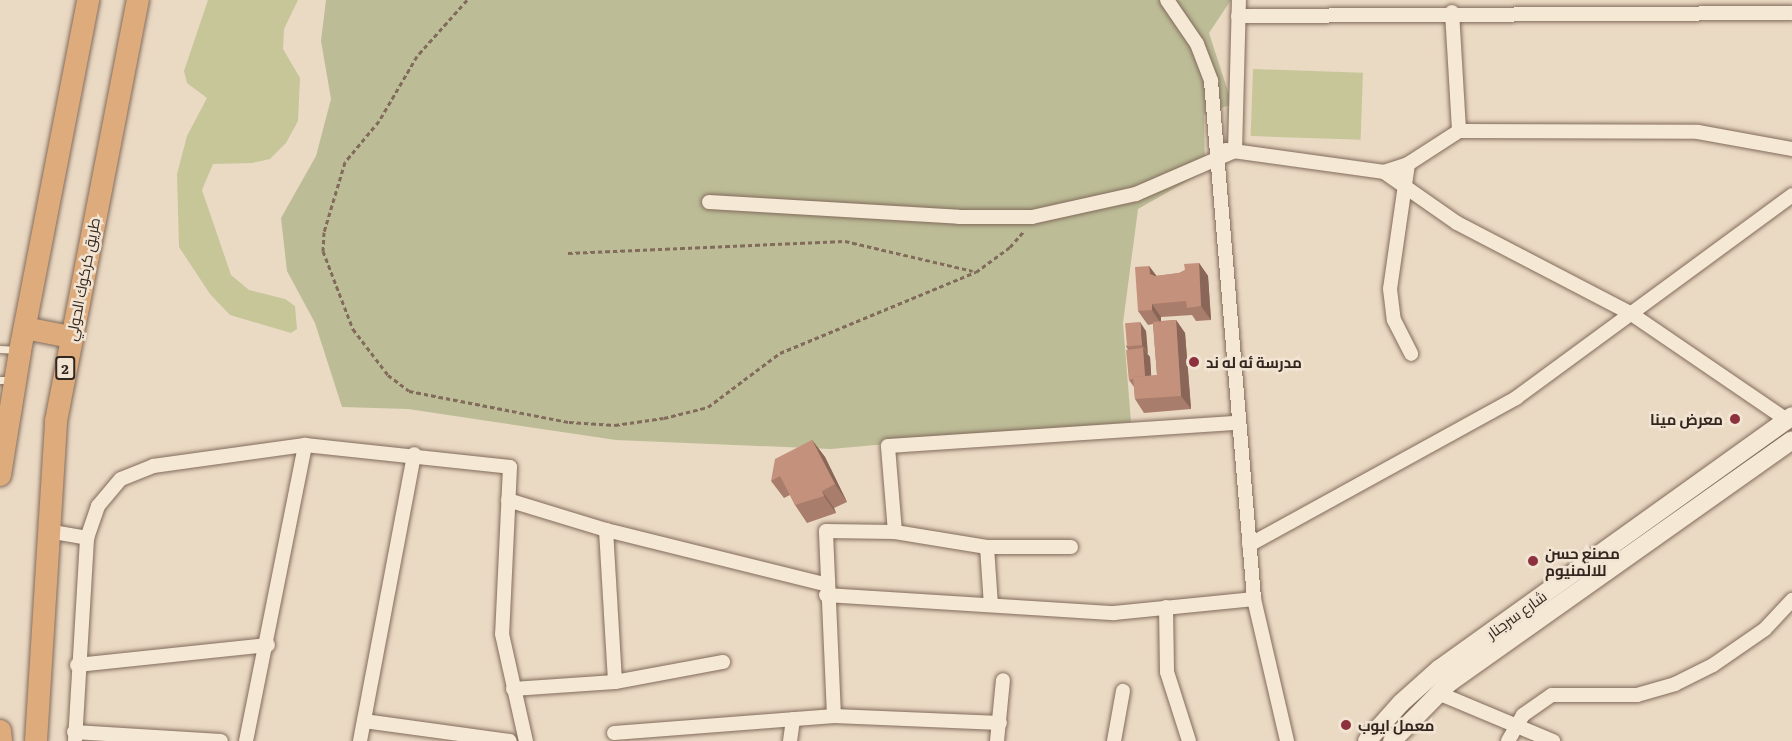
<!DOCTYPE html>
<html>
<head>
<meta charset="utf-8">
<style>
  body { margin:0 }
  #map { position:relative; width:1792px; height:741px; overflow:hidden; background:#ead9c3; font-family:Literata,Cairo,serif }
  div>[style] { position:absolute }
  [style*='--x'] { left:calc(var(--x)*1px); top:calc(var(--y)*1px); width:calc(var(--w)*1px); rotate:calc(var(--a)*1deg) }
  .green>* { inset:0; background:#c7c698; transform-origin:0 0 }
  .cemetery>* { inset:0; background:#bcbc97 }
  .path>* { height:3px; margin-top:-1.5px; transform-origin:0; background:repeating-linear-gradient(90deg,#826b5b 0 4.5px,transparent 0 7.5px) }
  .roads { filter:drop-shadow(0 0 2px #826b5b) drop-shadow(0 0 2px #826b5b) }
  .service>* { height:7px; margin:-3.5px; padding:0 3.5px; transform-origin:3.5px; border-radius:3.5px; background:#f5e8d5 }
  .minor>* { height:14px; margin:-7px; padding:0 7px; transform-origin:7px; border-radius:7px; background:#f5e8d5 }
  .tertiary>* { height:18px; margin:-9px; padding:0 9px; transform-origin:9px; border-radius:9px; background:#f5e8d5 }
  .trunk>* { height:22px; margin:-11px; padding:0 11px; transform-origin:11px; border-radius:11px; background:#deab7c }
  .wall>* { inset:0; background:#a97d6b }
  .shaded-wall>* { inset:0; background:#896657 }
  .building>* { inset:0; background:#c4917c; transform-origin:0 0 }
  .dots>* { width:16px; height:16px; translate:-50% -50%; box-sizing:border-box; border:3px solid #f2e4d2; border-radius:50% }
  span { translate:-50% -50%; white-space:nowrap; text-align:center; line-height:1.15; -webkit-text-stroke:5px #f2e4d2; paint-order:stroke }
  .shield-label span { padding:2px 4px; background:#f2e4d2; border:2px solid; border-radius:4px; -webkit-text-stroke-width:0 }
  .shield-label { font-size:14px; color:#33261e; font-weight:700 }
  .street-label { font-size:15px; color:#33261e }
  .poi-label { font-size:15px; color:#33261e; font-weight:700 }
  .left { translate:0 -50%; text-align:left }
  .right { translate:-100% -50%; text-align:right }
</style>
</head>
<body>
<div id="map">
  <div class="green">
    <i style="clip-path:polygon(208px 0,298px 0,284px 29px,283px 49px,300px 78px,298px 121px,286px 143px,270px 159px,252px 163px,213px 164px,202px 190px,231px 275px,249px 290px,285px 299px,295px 306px,297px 329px,291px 333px,230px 315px,210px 294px,179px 247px,177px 174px,187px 136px,207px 98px,187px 83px,184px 71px)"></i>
    <i style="left:1253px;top:69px;width:110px;height:67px;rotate:2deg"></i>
  </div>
  <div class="cemetery">
    <i style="clip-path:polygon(326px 0,1231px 0,1209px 33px,1232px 104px,1204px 115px,1205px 171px,1138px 209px,1123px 323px,1131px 422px,831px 449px,616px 440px,408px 409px,342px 407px,315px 323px,287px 271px,281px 218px,316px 156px,331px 99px,321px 41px)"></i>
  </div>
  <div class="path">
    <i style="--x:467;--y:0;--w:75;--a:131.8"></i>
    <i style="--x:417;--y:56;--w:75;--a:120.3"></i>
    <i style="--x:379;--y:121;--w:53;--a:129.7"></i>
    <i style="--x:345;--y:162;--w:73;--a:106.7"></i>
    <i style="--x:324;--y:232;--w:19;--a:93"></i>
    <i style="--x:323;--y:251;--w:84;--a:69"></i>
    <i style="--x:353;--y:329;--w:58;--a:52.7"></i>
    <i style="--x:388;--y:375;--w:26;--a:37"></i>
    <i style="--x:409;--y:391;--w:163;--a:11"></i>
    <i style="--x:569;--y:422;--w:46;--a:3.7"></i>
    <i style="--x:615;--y:425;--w:49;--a:-8.1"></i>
    <i style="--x:664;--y:418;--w:45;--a:-14"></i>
    <i style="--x:708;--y:407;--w:90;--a:-36.9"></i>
    <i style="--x:780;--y:353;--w:212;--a:-22.5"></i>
    <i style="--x:976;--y:272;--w:42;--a:-36.3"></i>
    <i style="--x:1010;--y:247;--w:21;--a:-49"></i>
    <i style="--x:568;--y:253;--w:277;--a:-2.5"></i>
    <i style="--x:845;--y:241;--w:131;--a:13.2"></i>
  </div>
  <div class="roads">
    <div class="service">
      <i style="--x:0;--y:349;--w:17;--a:3"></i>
      <i style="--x:0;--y:380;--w:12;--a:0"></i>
    </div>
    <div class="minor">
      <i style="--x:1167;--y:0;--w:53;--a:55.7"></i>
      <i style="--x:1197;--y:44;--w:40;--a:69"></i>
      <i style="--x:1211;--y:81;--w:520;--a:85.25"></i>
      <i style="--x:1254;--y:599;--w:146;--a:76.9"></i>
      <i style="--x:1452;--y:12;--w:119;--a:86.6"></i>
      <i style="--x:1238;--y:16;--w:554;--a:-0.31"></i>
      <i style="--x:1226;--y:150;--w:160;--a:7.9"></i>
      <i style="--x:1384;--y:172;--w:25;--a:-18"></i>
      <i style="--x:1408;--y:164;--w:61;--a:-32.9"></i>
      <i style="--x:1459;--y:131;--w:239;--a:0.2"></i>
      <i style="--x:1698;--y:132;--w:96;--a:10.3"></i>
      <i style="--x:1408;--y:164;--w:126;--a:98.2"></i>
      <i style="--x:1390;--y:289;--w:31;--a:83"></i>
      <i style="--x:1394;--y:320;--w:38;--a:63"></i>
      <i style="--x:1384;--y:172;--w:89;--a:34.9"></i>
      <i style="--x:1457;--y:223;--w:195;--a:27.5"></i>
      <i style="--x:1630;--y:313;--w:190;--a:34.3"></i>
      <i style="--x:709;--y:202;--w:250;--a:3.4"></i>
      <i style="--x:959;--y:217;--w:73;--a:0"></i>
      <i style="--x:1032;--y:217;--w:107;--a:-12.5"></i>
      <i style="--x:1136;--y:194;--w:108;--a:-23.5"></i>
      <i style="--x:1235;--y:151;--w:151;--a:-88.5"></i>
      <i style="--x:508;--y:500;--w:102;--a:17"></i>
      <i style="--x:606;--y:530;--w:226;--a:13.9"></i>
      <i style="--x:606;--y:530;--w:152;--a:86.6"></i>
      <i style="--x:48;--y:531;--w:40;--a:10"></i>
      <i style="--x:895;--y:532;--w:86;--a:-94.7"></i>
      <i style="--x:888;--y:446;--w:351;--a:-3.8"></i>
      <i style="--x:1249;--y:545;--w:305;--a:-28.8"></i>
      <i style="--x:1516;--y:398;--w:343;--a:-36.3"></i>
      <i style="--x:987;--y:547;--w:58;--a:86.1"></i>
      <i style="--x:826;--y:595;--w:289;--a:3.6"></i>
      <i style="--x:1114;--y:613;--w:141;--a:-5.7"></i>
      <i style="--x:1166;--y:607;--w:65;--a:89.1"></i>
      <i style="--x:1167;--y:672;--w:72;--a:72.3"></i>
      <i style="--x:77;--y:665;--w:192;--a:-6"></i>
      <i style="--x:513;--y:689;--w:102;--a:-3.9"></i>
      <i style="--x:615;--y:682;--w:110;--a:-10.5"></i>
      <i style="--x:1438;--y:693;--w:125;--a:22.7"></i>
      <i style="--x:834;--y:716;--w:185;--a:-92.5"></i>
      <i style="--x:826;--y:531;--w:69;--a:0.8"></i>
      <i style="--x:895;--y:532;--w:93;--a:9.3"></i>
      <i style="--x:987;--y:547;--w:84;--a:0"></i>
      <i style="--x:364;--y:721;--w:147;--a:7.8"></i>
      <i style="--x:74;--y:732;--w:147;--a:3.5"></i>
      <i style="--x:614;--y:733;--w:221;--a:-4.4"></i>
      <i style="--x:834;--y:716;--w:166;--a:2.4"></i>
      <i style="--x:75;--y:741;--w:203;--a:-86.6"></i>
      <i style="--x:87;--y:538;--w:34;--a:-71"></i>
      <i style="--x:98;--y:506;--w:35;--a:-50"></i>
      <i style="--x:121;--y:479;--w:35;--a:-22"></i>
      <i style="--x:153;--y:466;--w:153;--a:-7.9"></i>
      <i style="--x:305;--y:445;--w:206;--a:6.1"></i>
      <i style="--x:510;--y:467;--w:167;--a:92.7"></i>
      <i style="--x:502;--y:634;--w:110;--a:77.4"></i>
      <i style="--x:246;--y:741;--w:302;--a:-78.7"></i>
      <i style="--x:360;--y:741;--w:292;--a:-79.3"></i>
      <i style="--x:790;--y:741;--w:22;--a:-82"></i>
      <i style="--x:997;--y:741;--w:61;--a:-84.4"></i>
      <i style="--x:1114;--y:741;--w:51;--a:-79.8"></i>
      <i style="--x:1508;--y:741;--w:30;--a:-60"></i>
      <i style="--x:1523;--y:715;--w:35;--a:-35"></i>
      <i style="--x:1552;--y:695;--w:85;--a:0"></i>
      <i style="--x:1637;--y:695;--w:40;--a:-16"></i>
      <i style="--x:1675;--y:684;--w:42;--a:-26.6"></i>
      <i style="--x:1713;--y:665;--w:63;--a:-34.7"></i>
      <i style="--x:1765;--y:629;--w:40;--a:-47"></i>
    </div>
    <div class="tertiary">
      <i style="--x:1367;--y:741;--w:51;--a:-48.2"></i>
      <i style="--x:1401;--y:703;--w:51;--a:-41.8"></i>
      <i style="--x:1439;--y:669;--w:434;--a:-35.6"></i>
      <i style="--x:1392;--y:741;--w:81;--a:-45.5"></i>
      <i style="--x:1449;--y:683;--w:420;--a:-35.3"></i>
    </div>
    <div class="trunk">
      <i style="--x:25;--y:328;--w:46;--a:11.3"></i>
      <i style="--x:0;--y:475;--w:126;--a:-80.8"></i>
      <i style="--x:20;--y:351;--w:358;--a:-79"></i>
      <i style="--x:0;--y:731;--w:10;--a:84"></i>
      <i style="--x:36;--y:741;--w:321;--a:-86.4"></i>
      <i style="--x:56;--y:421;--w:429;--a:-79"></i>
    </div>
  </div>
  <div class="wall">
    <i style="clip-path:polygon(1199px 263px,1208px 276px,1211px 320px,1196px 321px,1192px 315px,1161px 317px,1161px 321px,1176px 320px,1185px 333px,1191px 409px,1144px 413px,1135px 399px,1134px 387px,1129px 380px,1128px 350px,1126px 346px,1146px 331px,1147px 354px,1150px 357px,1151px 376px,1157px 375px,1153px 324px,1148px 325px,1138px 311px,1149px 266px,1156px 276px,1179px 273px)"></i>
    <i style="clip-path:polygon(812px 440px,825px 457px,847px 502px,834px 508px,836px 513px,807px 523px,795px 505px,790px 495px,784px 498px,771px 481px)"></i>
  </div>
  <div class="shaded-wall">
    <i style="clip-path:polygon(1199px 263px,1208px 276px,1211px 320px,1201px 306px)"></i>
    <i style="clip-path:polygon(1149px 266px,1159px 279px,1150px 274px)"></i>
    <i style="clip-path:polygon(1152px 304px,1161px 317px,1161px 324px,1152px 310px)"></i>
    <i style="clip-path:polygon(1176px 320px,1185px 333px,1191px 409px,1181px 396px)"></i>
    <i style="clip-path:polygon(1140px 322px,1146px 331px,1148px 354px,1142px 345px)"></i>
    <i style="clip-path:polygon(1143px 348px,1150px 357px,1152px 387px,1145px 378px)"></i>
    <i style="clip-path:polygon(812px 440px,825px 457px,847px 502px,835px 484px)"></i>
    <i style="clip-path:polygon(822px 491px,834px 508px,836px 513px,824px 496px)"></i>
  </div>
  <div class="building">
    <i style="clip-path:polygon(1199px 263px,1201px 306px,1187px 308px,1186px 301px,1152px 304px,1152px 310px,1138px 311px,1135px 267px,1149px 266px,1150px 274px,1155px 276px,1179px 273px,1185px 270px,1184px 264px)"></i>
    <i style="clip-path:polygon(1176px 320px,1181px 396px,1135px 399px,1133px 377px,1157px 375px,1153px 322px)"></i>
    <i style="left:1140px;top:322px;width:23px;height:15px;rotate:85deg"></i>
    <i style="clip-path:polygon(1143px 348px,1145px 376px,1133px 377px,1133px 379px,1129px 380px,1126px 350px)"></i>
    <i style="clip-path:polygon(812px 440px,835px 484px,822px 491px,824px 496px,795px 505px,780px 476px,771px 481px,775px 459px)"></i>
  </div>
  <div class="dots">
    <i style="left:1194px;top:362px;background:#8c313d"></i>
    <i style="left:1735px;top:419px;background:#8c313d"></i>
    <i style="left:1533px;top:561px;background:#8c313d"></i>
    <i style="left:1346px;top:725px;background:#8c313d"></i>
  </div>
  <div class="shield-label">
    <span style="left:65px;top:368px">2</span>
  </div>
  <div class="street-label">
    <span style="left:82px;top:279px;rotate:-79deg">طريق كركوك الحولي</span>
    <span style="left:1516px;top:614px;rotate:-36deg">شارع سرجنار</span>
  </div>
  <div class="poi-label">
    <span class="left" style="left:1206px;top:362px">مدرسة ئه له ند</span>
    <span class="right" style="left:1723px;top:419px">معرض مينا</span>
    <span class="left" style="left:1545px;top:561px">مصنع حسن<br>للالمنيوم</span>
    <span class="left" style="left:1358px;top:725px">معمل ايوب</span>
  </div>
</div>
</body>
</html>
